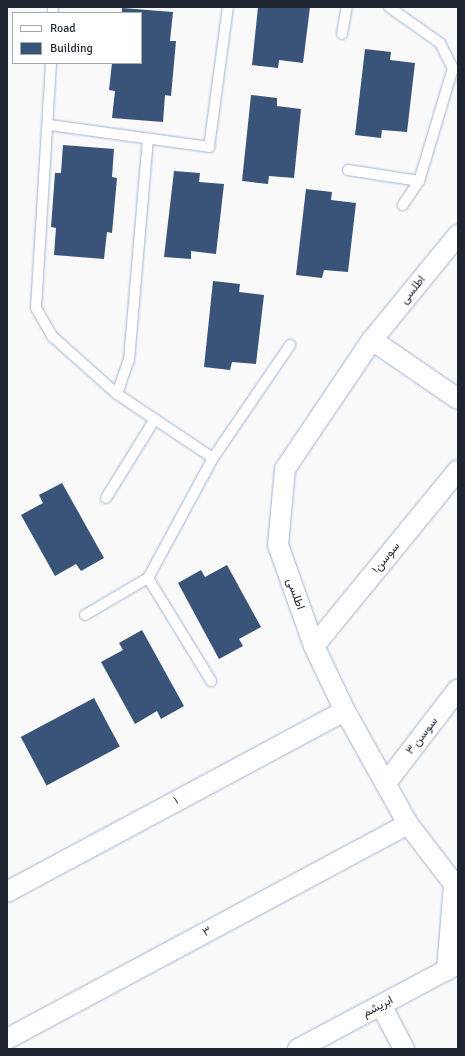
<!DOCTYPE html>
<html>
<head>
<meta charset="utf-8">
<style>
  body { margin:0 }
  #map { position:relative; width:465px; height:1056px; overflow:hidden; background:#f9f9f9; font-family:Signika,Vazirmatn,sans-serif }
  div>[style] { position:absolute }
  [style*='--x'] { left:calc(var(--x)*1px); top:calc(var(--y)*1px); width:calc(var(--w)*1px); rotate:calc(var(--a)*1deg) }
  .building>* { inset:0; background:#395478; transform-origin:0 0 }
  .roads { filter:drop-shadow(0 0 1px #a0b4ce) drop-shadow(0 0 1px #a0b4ce) }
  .lane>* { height:10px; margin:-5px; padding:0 5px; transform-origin:5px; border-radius:5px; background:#fff }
  .street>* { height:20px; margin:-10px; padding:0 10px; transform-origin:10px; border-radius:10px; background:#fff }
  span { translate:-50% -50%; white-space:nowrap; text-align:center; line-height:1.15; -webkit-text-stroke:4px #fff; paint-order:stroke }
  .street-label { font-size:12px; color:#1e2530 }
  .frame { position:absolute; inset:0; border:8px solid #1e2530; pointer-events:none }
  .legend { position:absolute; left:12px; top:12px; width:130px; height:52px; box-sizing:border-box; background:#fff; border:1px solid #a5a8ac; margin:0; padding:5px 7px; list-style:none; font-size:12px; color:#1e2530 }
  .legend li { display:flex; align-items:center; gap:8px; height:20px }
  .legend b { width:20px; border:1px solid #a5a8ac }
</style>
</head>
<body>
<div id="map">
  <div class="building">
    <i style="clip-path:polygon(258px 7px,310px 7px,303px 63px,279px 60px,278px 68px,252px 65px)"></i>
    <i style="clip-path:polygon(122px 8px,173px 12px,170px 41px,176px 41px,171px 96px,165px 95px,163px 122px,112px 118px,115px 91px,109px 90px,112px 63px,141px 63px,141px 13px,122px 13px)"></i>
    <i style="clip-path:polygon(365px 49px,391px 52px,390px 60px,415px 63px,407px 132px,382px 130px,381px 138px,355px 135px)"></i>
    <i style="clip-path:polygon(251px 95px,277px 98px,277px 106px,301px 109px,294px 178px,269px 176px,268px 184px,242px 181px)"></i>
    <i style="clip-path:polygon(63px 145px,114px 149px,112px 177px,117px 178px,112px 233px,107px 232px,104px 259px,54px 255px,56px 228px,51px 227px,55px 173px,61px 173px)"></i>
    <i style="clip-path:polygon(174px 171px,200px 173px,199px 182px,224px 184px,216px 254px,191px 251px,191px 259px,164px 257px)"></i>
    <i style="clip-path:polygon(306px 189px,332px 192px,331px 200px,356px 203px,348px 272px,324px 270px,322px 278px,296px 275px)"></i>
    <i style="clip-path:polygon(213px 281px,240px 284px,239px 292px,264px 295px,256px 364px,232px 362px,230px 370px,204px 367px)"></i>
    <i style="clip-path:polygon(62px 483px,104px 558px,81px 571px,76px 564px,55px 576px,21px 515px,43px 503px,39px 495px)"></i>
    <i style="clip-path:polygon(227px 565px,261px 627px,239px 639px,243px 646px,219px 659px,178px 583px,201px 570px,205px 577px)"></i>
    <i style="clip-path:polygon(142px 630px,184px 706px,161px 719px,157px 711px,135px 724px,101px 662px,123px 650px,119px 643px)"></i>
    <i style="left:94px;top:698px;width:55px;height:83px;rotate:62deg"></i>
  </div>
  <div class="roads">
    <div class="lane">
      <i style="--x:389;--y:7;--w:62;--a:35.2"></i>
      <i style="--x:440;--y:43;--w:28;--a:63"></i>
      <i style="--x:453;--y:68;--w:118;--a:106.7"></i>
      <i style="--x:419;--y:181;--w:29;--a:124"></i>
      <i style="--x:53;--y:13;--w:6;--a:-90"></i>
      <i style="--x:342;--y:34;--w:27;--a:-80"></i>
      <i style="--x:51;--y:63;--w:245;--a:93.5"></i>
      <i style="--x:36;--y:308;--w:34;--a:60"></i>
      <i style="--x:53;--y:337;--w:86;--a:41.7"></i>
      <i style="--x:117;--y:394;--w:115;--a:33.7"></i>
      <i style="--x:213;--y:458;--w:136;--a:118.4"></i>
      <i style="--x:148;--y:578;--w:73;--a:149.6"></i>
      <i style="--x:49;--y:125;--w:162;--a:7.8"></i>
      <i style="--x:209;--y:147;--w:141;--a:-82.3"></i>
      <i style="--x:348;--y:170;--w:72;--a:8.8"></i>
      <i style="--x:117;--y:394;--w:36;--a:-71"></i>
      <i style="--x:129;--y:360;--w:222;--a:-85.1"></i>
      <i style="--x:213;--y:458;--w:137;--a:-55.7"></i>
      <i style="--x:106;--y:498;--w:93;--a:-58.2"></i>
      <i style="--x:148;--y:578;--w:121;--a:58.5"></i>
    </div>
    <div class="street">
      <i style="--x:372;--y:340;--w:104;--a:34.5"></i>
      <i style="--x:314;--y:646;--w:227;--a:-50.7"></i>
      <i style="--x:386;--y:783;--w:118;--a:-52.5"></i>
      <i style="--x:7;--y:892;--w:383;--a:-28.2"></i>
      <i style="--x:447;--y:970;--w:86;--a:-85.3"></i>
      <i style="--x:454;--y:884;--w:76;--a:-127.5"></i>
      <i style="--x:408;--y:824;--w:129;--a:-119.1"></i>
      <i style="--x:345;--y:711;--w:72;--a:-115.5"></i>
      <i style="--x:314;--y:646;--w:107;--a:-109.6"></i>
      <i style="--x:278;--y:545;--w:76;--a:-84.7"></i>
      <i style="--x:285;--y:469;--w:156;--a:-56"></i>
      <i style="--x:372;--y:340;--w:136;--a:-50.7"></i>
      <i style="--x:381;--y:1005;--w:50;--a:62.4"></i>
      <i style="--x:7;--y:1039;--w:455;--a:-28.2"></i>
      <i style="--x:298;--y:1049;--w:181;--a:-28"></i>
    </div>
  </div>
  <div class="street-label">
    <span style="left:413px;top:290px;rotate:-51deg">اطلسی</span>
    <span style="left:386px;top:558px;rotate:-51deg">سوسن۱</span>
    <span style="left:295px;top:594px;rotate:70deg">اطلسی</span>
    <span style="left:422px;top:736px;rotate:-52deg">سوسن ۳</span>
    <span style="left:176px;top:801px;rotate:-28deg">۱</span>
    <span style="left:207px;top:932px;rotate:-28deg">۳</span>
    <span style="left:378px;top:1007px;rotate:-28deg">ابریشم</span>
  </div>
  <div class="frame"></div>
  <ul class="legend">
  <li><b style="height:5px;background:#fff"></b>Road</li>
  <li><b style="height:11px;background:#395478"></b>Building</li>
  </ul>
</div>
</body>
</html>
